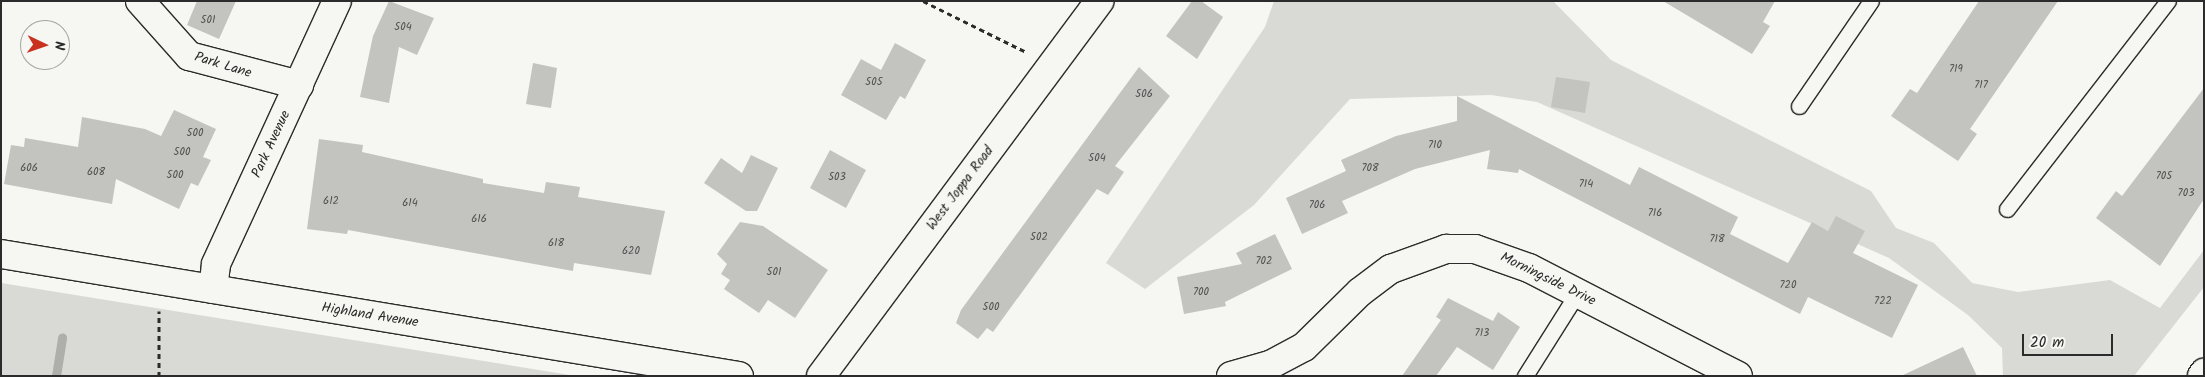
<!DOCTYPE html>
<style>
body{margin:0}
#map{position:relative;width:2205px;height:377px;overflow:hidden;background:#f6f6f2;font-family:Kalam,sans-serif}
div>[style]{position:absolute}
.green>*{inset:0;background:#d9d9d5}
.stream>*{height:9px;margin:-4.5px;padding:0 4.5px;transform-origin:4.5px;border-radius:4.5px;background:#aeaeab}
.building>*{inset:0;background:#c3c3c0}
.path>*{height:3px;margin-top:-1.5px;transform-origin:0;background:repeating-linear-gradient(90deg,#2b2b2b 0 5px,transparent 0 9px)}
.roads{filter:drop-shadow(1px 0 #2b2b2b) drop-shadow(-1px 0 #2b2b2b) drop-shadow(0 1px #2b2b2b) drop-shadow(0 -1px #2b2b2b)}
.service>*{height:15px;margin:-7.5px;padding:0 7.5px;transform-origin:7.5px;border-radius:7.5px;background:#f6f6f2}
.minor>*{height:28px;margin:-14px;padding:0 14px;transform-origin:14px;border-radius:14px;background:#f6f6f2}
.tertiary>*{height:28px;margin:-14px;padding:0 14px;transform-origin:14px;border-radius:14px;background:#f6f6f2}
span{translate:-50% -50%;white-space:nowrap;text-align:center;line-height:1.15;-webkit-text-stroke:4px #f6f6f2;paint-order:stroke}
.number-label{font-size:11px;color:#515150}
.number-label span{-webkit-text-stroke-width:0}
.street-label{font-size:14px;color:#2b2b2b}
.frame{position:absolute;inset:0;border:2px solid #2b2b2b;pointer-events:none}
.north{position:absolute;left:20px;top:20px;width:50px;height:50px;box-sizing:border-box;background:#f6f6f2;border:1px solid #a5a5a2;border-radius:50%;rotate:93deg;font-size:14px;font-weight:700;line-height:20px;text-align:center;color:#2b2b2b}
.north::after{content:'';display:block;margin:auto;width:18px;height:22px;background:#c8321e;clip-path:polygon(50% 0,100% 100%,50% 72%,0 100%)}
.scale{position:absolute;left:2022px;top:334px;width:91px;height:22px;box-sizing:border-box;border:2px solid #2b2b2b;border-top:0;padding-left:6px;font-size:15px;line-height:18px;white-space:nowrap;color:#2b2b2b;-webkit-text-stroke:4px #f6f6f2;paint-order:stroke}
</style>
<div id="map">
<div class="green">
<i style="clip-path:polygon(1274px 1px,1553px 1px,1611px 60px,1871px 191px,1896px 228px,1934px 243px,1972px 283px,2018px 292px,2110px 280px,2160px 308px,2204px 250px,2204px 287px,2134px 376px,2003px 376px,2002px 348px,1968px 315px,1889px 258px,1537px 102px,1491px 95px,1350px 99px,1254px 205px,1145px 289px,1106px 263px,1265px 27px)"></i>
<i style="clip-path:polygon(1px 283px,576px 376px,1px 376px)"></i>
</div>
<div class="stream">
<i style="left:56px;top:376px;width:39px;rotate:-81deg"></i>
</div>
<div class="building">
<i style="clip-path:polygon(197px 1px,236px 1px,219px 39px,187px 25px)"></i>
<i style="clip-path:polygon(389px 1px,434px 18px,417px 55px,399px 47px,389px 103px,360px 97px,373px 36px)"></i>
<i style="clip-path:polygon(1192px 1px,1201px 1px,1223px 17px,1197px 59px,1166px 36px)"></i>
<i style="clip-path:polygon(1663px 1px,1775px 1px,1763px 22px,1770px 26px,1752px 54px)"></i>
<i style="clip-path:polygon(1979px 1px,2058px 1px,1970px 129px,1977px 134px,1958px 161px,1891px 116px,1910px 89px,1917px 93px)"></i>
<i style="clip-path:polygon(895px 43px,926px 60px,905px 99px,900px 96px,886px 120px,841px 95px,861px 59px,881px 70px)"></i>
<i style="clip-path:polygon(533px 63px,557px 68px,551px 108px,526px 104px)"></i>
<i style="clip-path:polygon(1139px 67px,1170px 96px,1115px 166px,1124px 172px,1108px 195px,1097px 189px,993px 332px,987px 328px,978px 339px,956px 323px,961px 310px)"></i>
<i style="clip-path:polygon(1556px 77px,1590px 82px,1585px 113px,1551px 107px)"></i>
<i style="clip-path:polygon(2204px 88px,2204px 199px,2160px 266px,2096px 218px,2116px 191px,2122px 196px)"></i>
<i style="clip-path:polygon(1457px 96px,1630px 185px,1639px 167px,1738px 217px,1730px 234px,1788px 263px,1812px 222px,1828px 231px,1836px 216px,1865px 231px,1853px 253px,1918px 285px,1892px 338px,1808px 297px,1800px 314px,1519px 169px,1518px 173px,1487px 169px,1490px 150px,1415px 169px,1342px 201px,1348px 213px,1302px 234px,1286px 198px,1346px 171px,1341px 160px,1396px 136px,1457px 121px)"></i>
<i style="clip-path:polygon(174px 110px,216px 129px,203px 157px,211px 160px,198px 186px,191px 183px,179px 209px,116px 179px,112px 204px,4px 184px,11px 145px,24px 147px,25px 138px,78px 147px,82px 117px,145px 129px,161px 136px)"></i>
<i style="clip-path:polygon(319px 139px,363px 145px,362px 152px,483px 179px,483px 183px,544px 193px,546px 182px,580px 187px,578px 197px,665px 211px,651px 275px,574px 263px,573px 271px,348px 230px,347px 234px,307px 229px)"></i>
<i style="clip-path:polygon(830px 150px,866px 170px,846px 208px,810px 188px)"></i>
<i style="clip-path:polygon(751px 155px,778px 168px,757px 211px,746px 211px,704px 183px,721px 158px,742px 173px)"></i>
<i style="clip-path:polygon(740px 222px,763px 226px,828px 270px,795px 318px,768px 300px,759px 313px,724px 289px,730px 280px,721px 274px,727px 264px,717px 254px)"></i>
<i style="clip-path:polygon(1275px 234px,1292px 269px,1225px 302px,1226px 306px,1184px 314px,1177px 277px,1242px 264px,1236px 253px)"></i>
<i style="clip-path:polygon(1448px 298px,1493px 321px,1498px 312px,1520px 327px,1493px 370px,1457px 347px,1436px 376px,1402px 376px,1441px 320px,1436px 317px)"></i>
<i style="clip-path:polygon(1963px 347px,1977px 376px,1901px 376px)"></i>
</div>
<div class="path">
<i style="left:923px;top:1px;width:115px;rotate:26.3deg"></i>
<i style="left:159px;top:376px;width:65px;rotate:-90deg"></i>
</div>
<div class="roads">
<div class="service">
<i style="left:1799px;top:106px;width:127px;rotate:-55.6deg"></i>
<i style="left:2007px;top:209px;width:263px;rotate:-52.3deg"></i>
<i style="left:1525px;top:376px;width:99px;rotate:-57.8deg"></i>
</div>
<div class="minor">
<i style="left:140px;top:1px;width:74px;rotate:48.3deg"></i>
<i style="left:189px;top:56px;width:114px;rotate:14.8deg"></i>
<i style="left:1px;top:254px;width:748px;rotate:9.39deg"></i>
<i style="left:213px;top:289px;width:25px;rotate:-83deg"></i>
<i style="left:216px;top:264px;width:289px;rotate:-65.3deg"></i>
<i style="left:1231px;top:376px;width:41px;rotate:-15.8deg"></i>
<i style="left:1270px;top:365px;width:38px;rotate:-28deg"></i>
<i style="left:1304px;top:347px;width:78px;rotate:-44.5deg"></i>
<i style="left:1360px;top:292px;width:39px;rotate:-37deg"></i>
<i style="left:1391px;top:269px;width:59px;rotate:-20deg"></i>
<i style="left:1446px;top:249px;width:29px"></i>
<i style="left:1475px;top:249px;width:57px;rotate:19.4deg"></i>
<i style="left:1529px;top:268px;width:235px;rotate:27.3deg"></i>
</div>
<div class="tertiary">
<i style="left:821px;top:376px;width:467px;rotate:-53.4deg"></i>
<i style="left:2202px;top:376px;width:4px;rotate:-56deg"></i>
</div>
</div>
<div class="number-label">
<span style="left:208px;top:20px">501</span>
<span style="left:403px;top:27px">504</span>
<span style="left:1956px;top:69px">719</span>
<span style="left:874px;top:82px">505</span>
<span style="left:1981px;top:85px">717</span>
<span style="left:1144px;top:94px">506</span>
<span style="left:195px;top:133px">500</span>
<span style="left:1435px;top:145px">710</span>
<span style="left:182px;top:152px">500</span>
<span style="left:1097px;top:158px">504</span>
<span style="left:29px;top:168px">606</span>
<span style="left:1370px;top:168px">708</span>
<span style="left:96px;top:172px">608</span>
<span style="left:175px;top:175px">500</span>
<span style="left:2164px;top:176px">705</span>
<span style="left:837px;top:177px">503</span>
<span style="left:1586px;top:184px">714</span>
<span style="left:2186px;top:193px">703</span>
<span style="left:331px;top:201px">612</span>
<span style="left:410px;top:203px">614</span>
<span style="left:1317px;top:205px">706</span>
<span style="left:1655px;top:213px">716</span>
<span style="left:479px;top:219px">616</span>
<span style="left:1039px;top:237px">502</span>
<span style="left:1717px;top:239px">718</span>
<span style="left:556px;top:243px">618</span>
<span style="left:631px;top:251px">620</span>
<span style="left:1264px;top:261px">702</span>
<span style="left:774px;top:272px">501</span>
<span style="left:1788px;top:285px">720</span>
<span style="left:1201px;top:292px">700</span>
<span style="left:1883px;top:301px">722</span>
<span style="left:991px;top:307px">500</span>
<span style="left:1482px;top:333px">713</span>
</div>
<div class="street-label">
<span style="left:223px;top:65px;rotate:17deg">Park Lane</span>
<span style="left:271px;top:144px;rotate:-65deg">Park Avenue</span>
<span style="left:960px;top:188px;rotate:-53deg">West Joppa Road</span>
<span style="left:1548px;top:279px;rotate:26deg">Morningside Drive</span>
<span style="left:370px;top:315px;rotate:9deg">Highland Avenue</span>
</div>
<div class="frame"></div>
<div class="north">N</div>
<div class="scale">20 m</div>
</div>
